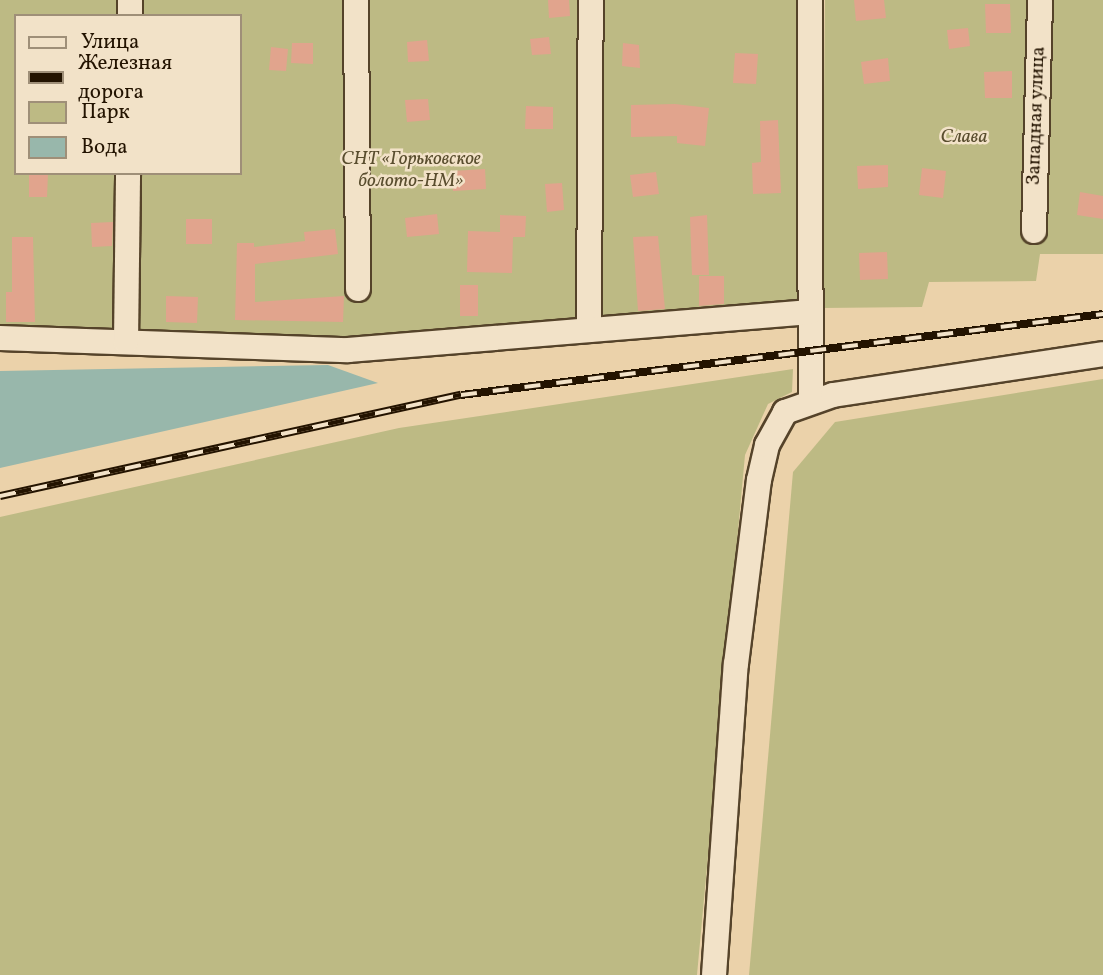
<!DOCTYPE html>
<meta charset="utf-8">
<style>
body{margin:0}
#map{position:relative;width:1103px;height:975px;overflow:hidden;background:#ebd2aa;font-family:Vollkorn,serif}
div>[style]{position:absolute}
.green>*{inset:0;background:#bdba84}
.water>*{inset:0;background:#98b7ab}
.building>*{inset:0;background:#e1a48d}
.roads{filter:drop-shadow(2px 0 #55432a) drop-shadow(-2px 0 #55432a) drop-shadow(0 2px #55432a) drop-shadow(0 -2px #55432a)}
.minor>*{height:24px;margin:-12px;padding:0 12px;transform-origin:12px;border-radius:12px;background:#f2e2c8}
.rail>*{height:8px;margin-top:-4px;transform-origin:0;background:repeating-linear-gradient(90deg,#f2e2c8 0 16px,#231300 0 32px);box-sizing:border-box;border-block:2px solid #231300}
span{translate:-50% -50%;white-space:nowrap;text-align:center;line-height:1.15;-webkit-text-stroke:5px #f2e2c8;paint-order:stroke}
.street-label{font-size:19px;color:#231300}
.park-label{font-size:19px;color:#594d2e;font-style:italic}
.legend{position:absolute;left:14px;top:14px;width:228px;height:161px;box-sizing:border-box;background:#f2e2c8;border:2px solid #9f8f78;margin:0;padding:9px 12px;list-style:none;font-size:21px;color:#231300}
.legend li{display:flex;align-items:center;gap:14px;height:35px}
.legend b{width:35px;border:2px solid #9f8f78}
</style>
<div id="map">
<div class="green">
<i style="clip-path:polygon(evenodd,0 0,806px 0,805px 301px,395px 344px,0 327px,0 0,16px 16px,240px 16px,240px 173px,16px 173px,16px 16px)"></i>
<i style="clip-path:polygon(825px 0,1103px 0,1103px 254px,1040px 254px,1036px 281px,929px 282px,922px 307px,822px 308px)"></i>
<i style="clip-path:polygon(793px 369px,792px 392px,768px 404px,745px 455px,697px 975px,0 975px,0 517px,399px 428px)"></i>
<i style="clip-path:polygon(1103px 379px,1103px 975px,749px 975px,793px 472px,835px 422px)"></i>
</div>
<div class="water">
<i style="clip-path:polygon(328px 365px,378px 383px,0 468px,0 371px)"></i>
</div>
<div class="building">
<i style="clip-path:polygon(548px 0,569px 0,570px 16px,549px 18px)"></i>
<i style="clip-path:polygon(854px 0,884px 0,886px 18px,856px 21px)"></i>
<i style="clip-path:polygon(985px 4px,1010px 4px,1011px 33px,986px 33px)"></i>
<i style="clip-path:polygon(968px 28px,970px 46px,949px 49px,947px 30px)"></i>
<i style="clip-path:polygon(549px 37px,551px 54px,532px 55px,530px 39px)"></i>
<i style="clip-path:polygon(427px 40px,429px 61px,408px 62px,407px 42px)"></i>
<i style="clip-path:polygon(292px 43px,313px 43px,313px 64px,291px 63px)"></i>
<i style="clip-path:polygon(623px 43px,639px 45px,640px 68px,622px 66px)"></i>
<i style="clip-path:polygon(271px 47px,288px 49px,286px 71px,269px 70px)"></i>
<i style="clip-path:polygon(735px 53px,758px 54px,756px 84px,733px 83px)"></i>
<i style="clip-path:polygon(888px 58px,890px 81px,864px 84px,861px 62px)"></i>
<i style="clip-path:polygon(1012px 71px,1012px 98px,985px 98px,984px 72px)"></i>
<i style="clip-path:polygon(428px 99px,430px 120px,407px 122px,405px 100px)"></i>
<i style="clip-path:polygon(675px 104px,709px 108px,705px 146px,677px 143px,677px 136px,631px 137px,631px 105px)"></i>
<i style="clip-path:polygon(526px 106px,553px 107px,553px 129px,525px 129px)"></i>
<i style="clip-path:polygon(778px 120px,781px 193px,753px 194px,752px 163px,761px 162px,760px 121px)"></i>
<i style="clip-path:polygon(888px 165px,888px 187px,858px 189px,857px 166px)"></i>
<i style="clip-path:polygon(922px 168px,946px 171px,943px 198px,919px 195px)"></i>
<i style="clip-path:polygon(485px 169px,486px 189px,453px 191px,452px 171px)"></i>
<i style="clip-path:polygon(656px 172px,659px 194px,633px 197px,630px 175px)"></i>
<i style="clip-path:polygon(29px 173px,48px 174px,47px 197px,29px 197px)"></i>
<i style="clip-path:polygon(562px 183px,564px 210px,547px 212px,545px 184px)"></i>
<i style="clip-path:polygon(1080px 192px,1103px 196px,1103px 219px,1077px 215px)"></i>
<i style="clip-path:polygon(437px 214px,439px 234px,407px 237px,405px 218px)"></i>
<i style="clip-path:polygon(500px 215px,526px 216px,525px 237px,513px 237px,512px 273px,467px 272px,468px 231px,500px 232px)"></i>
<i style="clip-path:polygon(707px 215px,709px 275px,692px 275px,690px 217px)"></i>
<i style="clip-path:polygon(186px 219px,212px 219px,212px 244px,186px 244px)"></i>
<i style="clip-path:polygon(113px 222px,112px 246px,92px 247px,91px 223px)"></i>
<i style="clip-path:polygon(335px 229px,338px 254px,255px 264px,255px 302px,344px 296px,343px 322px,235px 320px,237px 243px,254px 243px,254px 247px,305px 241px,304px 232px)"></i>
<i style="clip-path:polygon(658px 236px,665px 309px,638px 311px,633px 237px)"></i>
<i style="clip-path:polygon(12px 237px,33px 237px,35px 322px,6px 322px,6px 292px,12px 292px)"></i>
<i style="clip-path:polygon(887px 252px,888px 279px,860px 280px,859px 253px)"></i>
<i style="clip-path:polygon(699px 276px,724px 276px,724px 304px,699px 306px)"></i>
<i style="clip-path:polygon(460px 285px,478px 285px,478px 316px,460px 316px)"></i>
<i style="clip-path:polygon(166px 296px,198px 297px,197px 323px,166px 322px)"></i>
</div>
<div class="roads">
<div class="minor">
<i style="left:356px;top:0;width:289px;rotate:89.6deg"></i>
<i style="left:810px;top:0;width:400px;rotate:89.9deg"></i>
<i style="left:130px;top:16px;width:16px;rotate:-90deg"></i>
<i style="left:1034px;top:231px;width:231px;rotate:-88.5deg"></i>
<i style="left:589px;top:330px;width:330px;rotate:-89.7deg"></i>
<i style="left:0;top:338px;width:348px;rotate:2deg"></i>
<i style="left:348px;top:350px;width:464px;rotate:-4.7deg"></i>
<i style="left:126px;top:342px;width:169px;rotate:-89.3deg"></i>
<i style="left:714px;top:975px;width:312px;rotate:-86deg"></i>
<i style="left:736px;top:664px;width:185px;rotate:-82.9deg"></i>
<i style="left:759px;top:480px;width:36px;rotate:-77deg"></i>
<i style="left:767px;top:445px;width:38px;rotate:-61deg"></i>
<i style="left:785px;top:412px;width:51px;rotate:-19.5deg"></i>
<i style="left:833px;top:395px;width:273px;rotate:-8.6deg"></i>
</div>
</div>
<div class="rail">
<i style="left:0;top:496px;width:472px;rotate:-12.4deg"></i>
<i style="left:461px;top:395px;width:647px;rotate:-7.19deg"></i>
</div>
<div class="street-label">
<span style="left:1037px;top:116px;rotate:-88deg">Западная улица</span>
</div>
<div class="park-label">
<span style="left:964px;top:138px">Слава</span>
<span style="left:411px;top:171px">СНТ «Горьковское<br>болото-НМ»</span>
</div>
<ul class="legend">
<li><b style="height:9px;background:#f2e2c8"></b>Улица</li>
<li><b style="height:9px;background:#231300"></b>Железная дорога</li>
<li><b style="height:19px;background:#bdba84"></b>Парк</li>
<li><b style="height:19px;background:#98b7ab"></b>Вода</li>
</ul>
</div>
